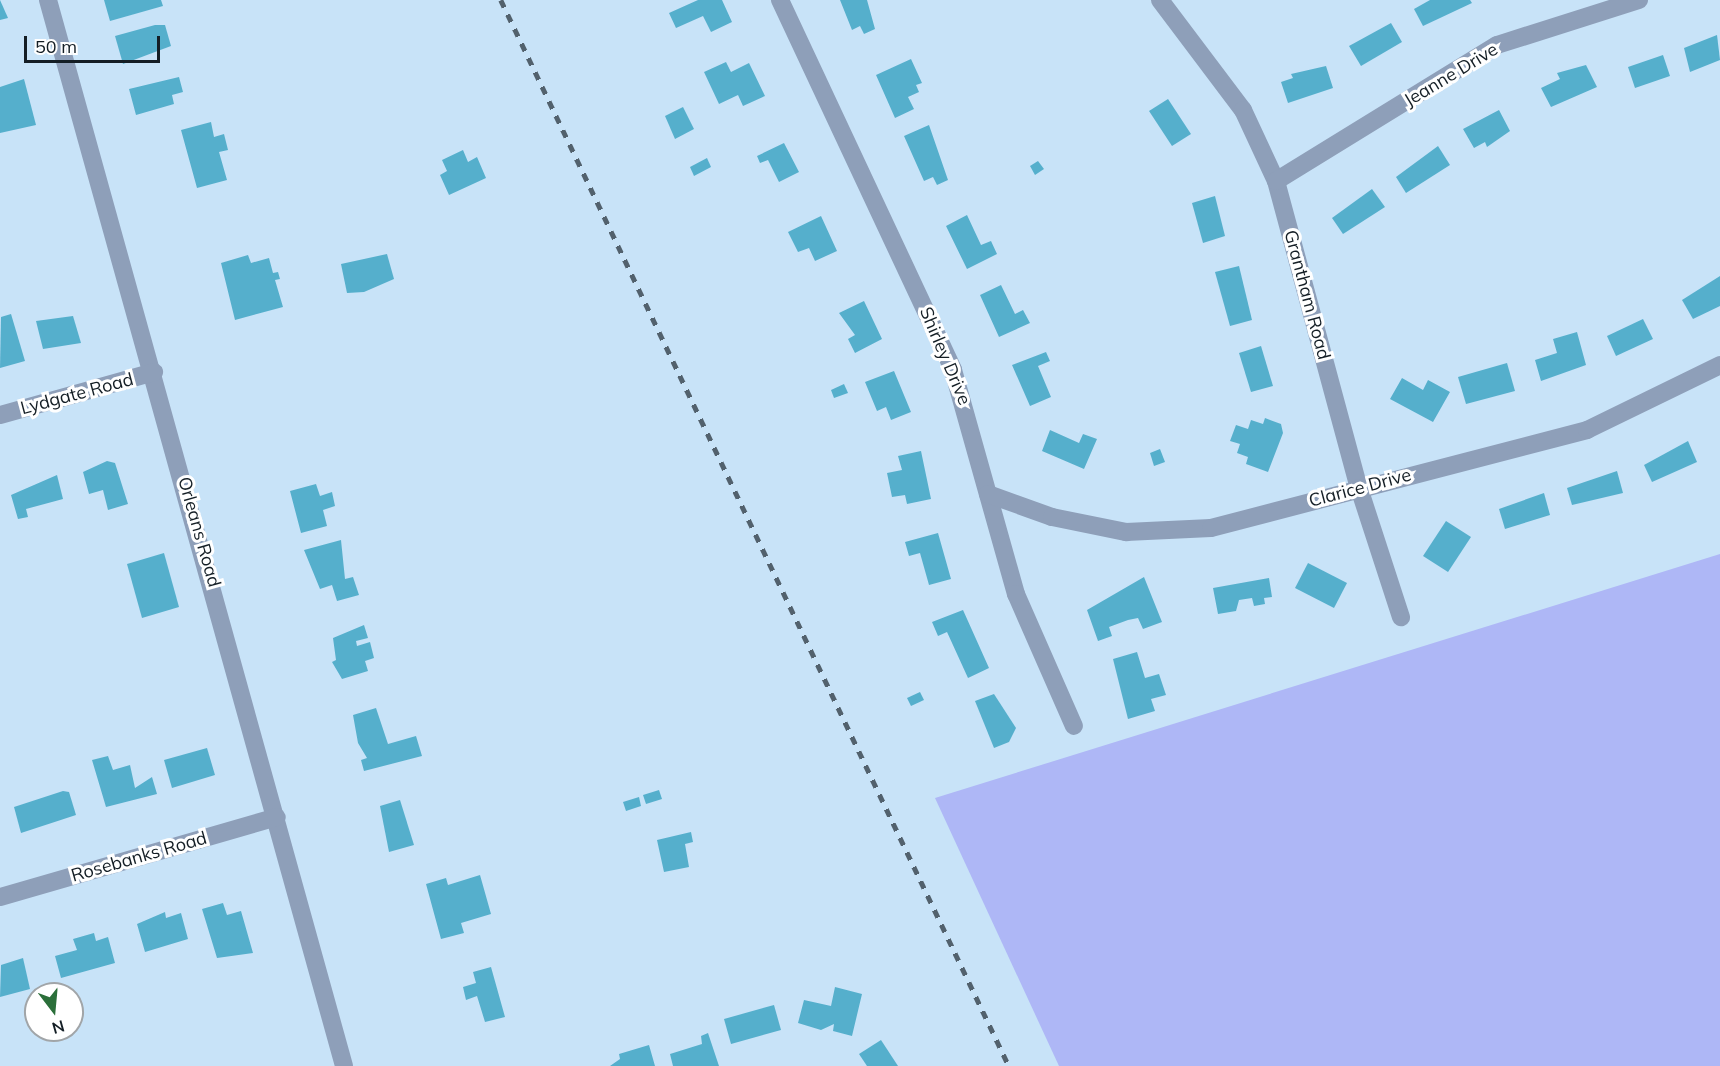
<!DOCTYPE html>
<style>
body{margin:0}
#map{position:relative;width:1720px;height:1066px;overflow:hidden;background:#c8e3f8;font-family:Mulish,sans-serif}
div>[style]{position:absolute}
.green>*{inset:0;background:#aeb7f6}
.building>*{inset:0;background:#55afcc}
.minor>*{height:18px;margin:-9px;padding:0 9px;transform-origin:9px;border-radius:9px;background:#8e9fb9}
.rail>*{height:4.5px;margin-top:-2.25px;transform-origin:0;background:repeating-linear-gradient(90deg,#52616d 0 8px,transparent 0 16px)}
span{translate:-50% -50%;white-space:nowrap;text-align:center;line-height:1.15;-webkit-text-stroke:6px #fff;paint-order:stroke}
.street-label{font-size:18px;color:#141e25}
.north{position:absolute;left:24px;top:982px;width:60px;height:60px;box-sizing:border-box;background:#fff;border:2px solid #a1a5a8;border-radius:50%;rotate:164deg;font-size:16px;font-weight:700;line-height:24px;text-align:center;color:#141e25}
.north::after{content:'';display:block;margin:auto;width:21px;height:27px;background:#2b6f3a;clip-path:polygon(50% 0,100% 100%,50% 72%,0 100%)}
.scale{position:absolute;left:24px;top:36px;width:136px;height:27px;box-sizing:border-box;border:3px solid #141e25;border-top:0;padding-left:8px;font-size:18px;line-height:21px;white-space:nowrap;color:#141e25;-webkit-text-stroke:4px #fff;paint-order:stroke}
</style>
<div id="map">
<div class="green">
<i style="clip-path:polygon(1720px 554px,1720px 1066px,1059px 1066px,935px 798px)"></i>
</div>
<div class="building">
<i style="clip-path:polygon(0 0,8px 18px,0 20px)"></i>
<i style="clip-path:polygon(104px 0,161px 0,163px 6px,110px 21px)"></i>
<i style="clip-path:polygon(698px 0,722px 0,732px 22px,711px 32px,703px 16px,676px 28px,669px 13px)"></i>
<i style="clip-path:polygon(840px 0,867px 0,875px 29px,864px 34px,860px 26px,852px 30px)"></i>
<i style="clip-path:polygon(1430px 0,1470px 0,1472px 3px,1423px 26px,1414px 9px)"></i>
<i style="clip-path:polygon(1391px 23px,1402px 42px,1361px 66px,1349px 46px)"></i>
<i style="clip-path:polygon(155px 25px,165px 25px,171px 46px,123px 64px,115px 36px)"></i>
<i style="clip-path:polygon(1717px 35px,1720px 60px,1690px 72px,1684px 48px)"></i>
<i style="clip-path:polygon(1663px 55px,1670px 76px,1635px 88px,1628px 67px)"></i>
<i style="clip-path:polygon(911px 59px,922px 83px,916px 85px,919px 92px,908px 97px,914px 109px,895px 118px,876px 75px)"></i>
<i style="clip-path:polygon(726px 62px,731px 72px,749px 63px,765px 96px,743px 106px,738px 95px,719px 104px,704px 72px)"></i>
<i style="clip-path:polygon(1586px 65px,1597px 87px,1551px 107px,1541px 88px,1560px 79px,1557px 73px)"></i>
<i style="clip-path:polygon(1326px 66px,1333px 88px,1288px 103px,1281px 82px,1293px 78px,1291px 74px)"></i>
<i style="clip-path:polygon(179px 77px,183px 92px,172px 95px,174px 104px,136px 115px,129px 89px)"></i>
<i style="clip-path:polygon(24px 79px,36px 125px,0 133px,0 87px)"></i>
<i style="clip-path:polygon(1168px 99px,1191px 134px,1172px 146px,1149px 111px)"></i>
<i style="clip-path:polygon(683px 107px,694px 129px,675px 139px,665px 116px)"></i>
<i style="clip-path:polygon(1499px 110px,1510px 131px,1487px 147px,1485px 142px,1474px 148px,1463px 129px)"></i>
<i style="clip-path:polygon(211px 122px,214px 137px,224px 134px,228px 150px,219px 152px,227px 180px,197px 188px,181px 130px)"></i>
<i style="clip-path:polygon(929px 125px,948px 180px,937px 185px,933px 177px,924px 181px,904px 136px)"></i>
<i style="clip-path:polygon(784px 143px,799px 172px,779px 182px,768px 160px,760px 163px,757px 156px)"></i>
<i style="clip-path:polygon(1438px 146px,1450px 165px,1406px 193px,1396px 177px)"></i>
<i style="clip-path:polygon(463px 150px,468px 162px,477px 157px,486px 178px,449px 195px,440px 175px,447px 171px,442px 160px)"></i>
<i style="clip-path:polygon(707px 158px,711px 167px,694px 176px,690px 167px)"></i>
<i style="clip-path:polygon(1038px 161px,1044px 169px,1035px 175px,1030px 166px)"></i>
<i style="clip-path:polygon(1372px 189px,1385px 207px,1343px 234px,1332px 218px)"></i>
<i style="clip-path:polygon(1215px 196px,1225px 236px,1203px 243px,1192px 203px)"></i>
<i style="clip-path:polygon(967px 215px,981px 245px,991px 241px,997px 254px,967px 269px,946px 226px)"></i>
<i style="clip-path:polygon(821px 216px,837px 251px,815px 261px,809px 248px,798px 252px,788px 232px)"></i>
<i style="clip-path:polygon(387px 254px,394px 279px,364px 292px,347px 293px,341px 264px)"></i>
<i style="clip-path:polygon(248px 255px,251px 263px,269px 258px,273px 273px,278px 272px,280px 279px,275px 280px,283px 307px,235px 320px,221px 263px)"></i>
<i style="clip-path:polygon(1239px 266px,1252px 320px,1230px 326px,1215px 272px)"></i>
<i style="clip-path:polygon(1720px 276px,1720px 306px,1693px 319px,1682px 300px)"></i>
<i style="clip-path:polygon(1001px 285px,1015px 314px,1023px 310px,1030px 323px,999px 337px,980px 295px)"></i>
<i style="clip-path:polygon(864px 301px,882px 339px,855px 353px,848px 339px,855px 335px,839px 313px)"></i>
<i style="clip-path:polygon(11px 314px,25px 361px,0 368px,1px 317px)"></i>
<i style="clip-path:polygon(73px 316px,81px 343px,43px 349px,36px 321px)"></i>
<i style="clip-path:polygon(1643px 319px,1653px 339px,1616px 356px,1607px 336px)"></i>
<i style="clip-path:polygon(1577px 332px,1586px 365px,1541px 381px,1535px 360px,1557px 353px,1553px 339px)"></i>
<i style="clip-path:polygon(1261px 346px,1273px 386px,1251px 392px,1239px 353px)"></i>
<i style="clip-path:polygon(1046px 352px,1050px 361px,1038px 366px,1051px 397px,1030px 406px,1012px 365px)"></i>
<i style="clip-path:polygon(1507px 363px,1515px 391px,1466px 404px,1458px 377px)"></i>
<i style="clip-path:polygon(894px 371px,911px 412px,891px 420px,886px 407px,877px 411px,865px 382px)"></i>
<i style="clip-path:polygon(1402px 378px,1423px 390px,1428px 380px,1450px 392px,1433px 422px,1390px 399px)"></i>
<i style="clip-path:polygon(844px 384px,848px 393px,834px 398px,831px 390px)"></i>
<i style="clip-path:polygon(1265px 418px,1281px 424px,1283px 433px,1268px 472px,1246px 464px,1248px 457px,1237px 453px,1240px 444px,1230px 441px,1236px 425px,1248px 429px,1251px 420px,1263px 424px)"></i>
<i style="clip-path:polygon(1050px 430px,1079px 443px,1083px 434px,1097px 439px,1084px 469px,1042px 451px)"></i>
<i style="clip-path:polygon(1688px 441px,1697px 462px,1652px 482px,1644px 465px)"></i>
<i style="clip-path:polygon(1160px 449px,1165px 462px,1154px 466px,1150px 453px)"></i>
<i style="clip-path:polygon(921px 451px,931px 499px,907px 504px,905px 495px,892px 497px,887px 473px,902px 470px,898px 456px)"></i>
<i style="clip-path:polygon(107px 461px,115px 463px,128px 504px,108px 510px,103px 490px,89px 494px,83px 472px)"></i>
<i style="clip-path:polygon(1617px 471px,1623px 493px,1572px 505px,1567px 488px)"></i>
<i style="clip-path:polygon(57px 475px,63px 499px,26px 509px,28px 517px,18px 519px,11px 495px)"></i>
<i style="clip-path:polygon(316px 484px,320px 496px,332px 492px,335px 506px,323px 510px,327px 526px,301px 533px,290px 491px)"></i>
<i style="clip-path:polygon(1544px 493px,1550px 515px,1505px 529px,1499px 509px)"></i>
<i style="clip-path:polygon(1446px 521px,1471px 537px,1448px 572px,1423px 556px)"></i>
<i style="clip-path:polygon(938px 533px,951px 579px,929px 585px,920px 553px,909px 556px,905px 542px)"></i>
<i style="clip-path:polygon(341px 540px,345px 579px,353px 577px,359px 595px,337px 601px,332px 585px,320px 589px,304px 550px)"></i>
<i style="clip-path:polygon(164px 553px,179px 607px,142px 618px,127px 564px)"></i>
<i style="clip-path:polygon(1308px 563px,1347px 583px,1334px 608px,1295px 588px)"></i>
<i style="clip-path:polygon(1144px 577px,1162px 622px,1143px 629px,1138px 618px,1128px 620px,1109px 627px,1112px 636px,1098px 641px,1087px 610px)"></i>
<i style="clip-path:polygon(1269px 578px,1272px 597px,1264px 598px,1265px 604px,1254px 606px,1252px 598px,1239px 600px,1236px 611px,1218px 614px,1213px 588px)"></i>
<i style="clip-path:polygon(963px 610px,989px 668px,968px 678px,947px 632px,938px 636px,932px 622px)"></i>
<i style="clip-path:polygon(364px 625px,368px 638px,356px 641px,357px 646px,370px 642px,374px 658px,365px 661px,368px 671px,342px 679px,332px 662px,336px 660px,333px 638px)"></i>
<i style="clip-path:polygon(1137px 652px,1145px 678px,1159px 674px,1166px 695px,1151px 699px,1155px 711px,1128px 719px,1113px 659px)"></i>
<i style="clip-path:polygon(920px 692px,924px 700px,911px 706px,907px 698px)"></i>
<i style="clip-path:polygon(994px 694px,1016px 728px,1009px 742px,994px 748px,975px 701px)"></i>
<i style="clip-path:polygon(376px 708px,388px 744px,416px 736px,422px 756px,364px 771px,361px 760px,367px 758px,358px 743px,353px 715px)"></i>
<i style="clip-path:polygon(207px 748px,215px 775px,172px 788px,164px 760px)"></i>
<i style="clip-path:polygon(108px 756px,113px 770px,130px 765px,135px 788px,152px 777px,157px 794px,106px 807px,92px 760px)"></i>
<i style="clip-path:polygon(659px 790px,662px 799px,646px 804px,643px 795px)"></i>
<i style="clip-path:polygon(63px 791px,69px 792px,76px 815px,21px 833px,14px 807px)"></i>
<i style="clip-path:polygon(639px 797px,641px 806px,626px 811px,623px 802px)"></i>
<i style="clip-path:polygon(400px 800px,414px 845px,389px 852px,380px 806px)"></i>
<i style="clip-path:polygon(691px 832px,693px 842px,685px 844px,689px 867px,664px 872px,657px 840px)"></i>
<i style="clip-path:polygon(480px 875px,491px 914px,461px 923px,464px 933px,441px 939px,426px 884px,446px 878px,448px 885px)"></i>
<i style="clip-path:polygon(223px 903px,227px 915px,241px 911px,253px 953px,217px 958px,202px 909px)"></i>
<i style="clip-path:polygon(165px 912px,166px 918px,181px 913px,188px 939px,145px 952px,137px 924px)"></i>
<i style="clip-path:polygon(94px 933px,96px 941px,108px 937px,115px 963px,61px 978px,55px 956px,77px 950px,73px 939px)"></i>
<i style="clip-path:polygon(23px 958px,30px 989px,0 997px,1px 965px)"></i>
<i style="clip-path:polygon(491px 967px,505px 1017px,485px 1022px,477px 996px,466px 1000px,463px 987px,476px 983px,473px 972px)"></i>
<i style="clip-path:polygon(835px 987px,862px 994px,852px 1036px,833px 1031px,834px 1024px,821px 1030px,798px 1023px,804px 1000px,831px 1006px)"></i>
<i style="clip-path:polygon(774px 1005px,781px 1030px,731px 1044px,724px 1019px)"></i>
<i style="clip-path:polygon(708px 1033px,719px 1066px,673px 1066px,670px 1054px,702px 1044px,701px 1036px)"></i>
<i style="clip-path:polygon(881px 1040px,898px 1066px,867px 1066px,859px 1054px)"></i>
<i style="clip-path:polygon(649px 1045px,655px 1066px,610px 1066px,620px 1059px,619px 1054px)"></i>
</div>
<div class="minor">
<i style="left:48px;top:0;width:1106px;rotate:74.48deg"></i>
<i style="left:780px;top:0;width:408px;rotate:64.9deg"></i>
<i style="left:953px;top:370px;width:233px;rotate:74.3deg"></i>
<i style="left:1016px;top:594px;width:144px;rotate:66.3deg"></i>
<i style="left:1160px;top:0;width:138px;rotate:53deg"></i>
<i style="left:1243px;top:110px;width:78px;rotate:65.1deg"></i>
<i style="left:1276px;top:181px;width:318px;rotate:74.9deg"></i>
<i style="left:1359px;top:488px;width:136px;rotate:72deg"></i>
<i style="left:1276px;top:181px;width:259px;rotate:-31.6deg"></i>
<i style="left:1497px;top:45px;width:149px;rotate:-17.6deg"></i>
<i style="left:0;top:415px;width:160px;rotate:-15.6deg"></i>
<i style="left:988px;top:494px;width:68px;rotate:19.8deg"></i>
<i style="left:1052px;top:517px;width:76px;rotate:11.5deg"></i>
<i style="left:1126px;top:532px;width:85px;rotate:-2.7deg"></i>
<i style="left:1211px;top:528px;width:389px;rotate:-14.6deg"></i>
<i style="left:1587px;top:430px;width:148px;rotate:-26deg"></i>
<i style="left:0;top:897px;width:288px;rotate:-16.1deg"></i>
</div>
<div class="rail">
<i style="left:501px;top:0;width:1181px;rotate:64.52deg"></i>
</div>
<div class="street-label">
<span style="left:1451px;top:75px;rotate:-31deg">Jeanne Drive</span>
<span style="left:1307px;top:295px;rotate:75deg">Grantham Road</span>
<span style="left:945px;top:356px;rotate:67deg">Shirley Drive</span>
<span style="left:77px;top:394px;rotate:-15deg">Lydgate Road</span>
<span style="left:1360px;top:488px;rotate:-15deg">Clarice Drive</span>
<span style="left:199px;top:532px;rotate:74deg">Orleans Road</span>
<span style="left:139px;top:857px;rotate:-16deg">Rosebanks Road</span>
</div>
<div class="north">N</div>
<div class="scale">50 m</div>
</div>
